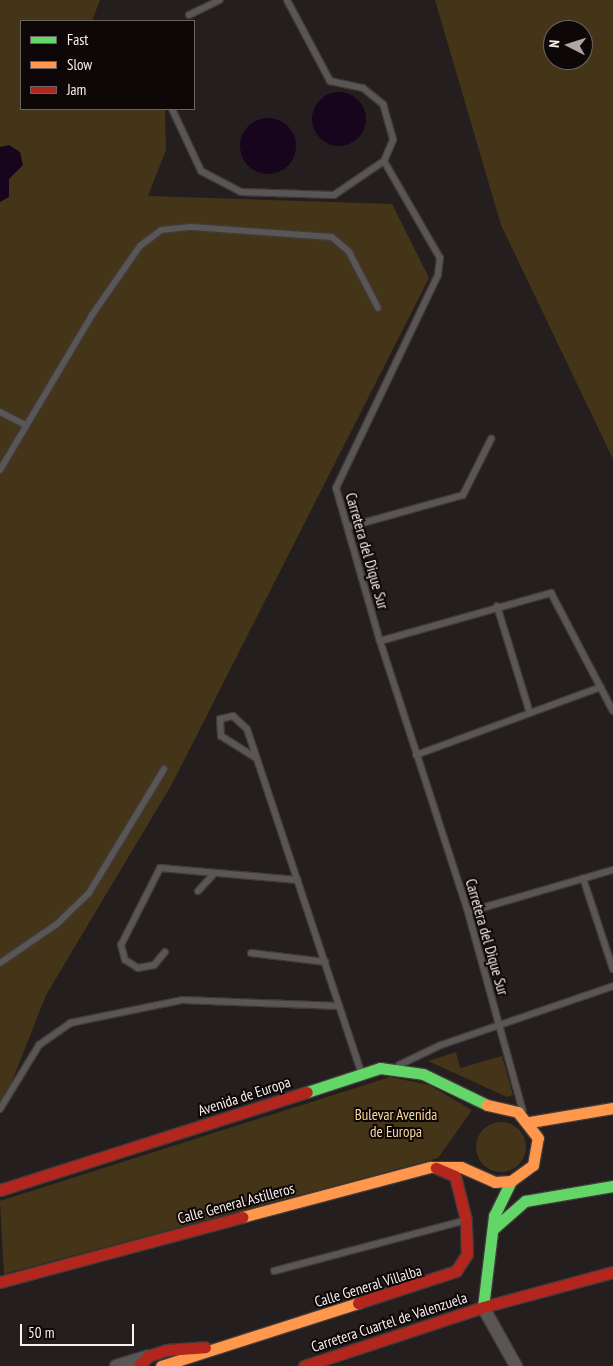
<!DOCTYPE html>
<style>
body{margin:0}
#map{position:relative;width:613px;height:1366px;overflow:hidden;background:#241e1e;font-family:"PT Sans Narrow",sans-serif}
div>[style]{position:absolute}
.green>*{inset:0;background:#453518}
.round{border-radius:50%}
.water>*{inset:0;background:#16051c}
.roads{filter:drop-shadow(1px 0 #403a3a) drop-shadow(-1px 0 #403a3a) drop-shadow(0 1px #403a3a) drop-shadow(0 -1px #403a3a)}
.lane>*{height:6px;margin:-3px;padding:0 3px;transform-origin:3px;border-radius:3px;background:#5a5656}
.street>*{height:12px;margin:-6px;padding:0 6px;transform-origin:6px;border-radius:6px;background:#5a5656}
.fast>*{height:11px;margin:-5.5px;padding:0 5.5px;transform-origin:5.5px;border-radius:5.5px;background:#63d668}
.slow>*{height:11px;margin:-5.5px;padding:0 5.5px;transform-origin:5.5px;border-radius:5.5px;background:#ff974d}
.jam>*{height:11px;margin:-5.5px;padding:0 5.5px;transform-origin:5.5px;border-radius:5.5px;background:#b3261e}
span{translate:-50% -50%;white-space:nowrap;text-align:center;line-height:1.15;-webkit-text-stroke:4px #0d0707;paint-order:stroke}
.street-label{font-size:15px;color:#f8efef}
.park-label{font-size:15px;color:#fcd99b}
.legend{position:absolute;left:20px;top:20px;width:175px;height:90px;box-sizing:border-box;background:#0d0707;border:1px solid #6b6464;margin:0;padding:6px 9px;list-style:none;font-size:15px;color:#f8efef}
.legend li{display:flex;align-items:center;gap:10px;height:25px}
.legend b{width:25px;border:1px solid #6b6464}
.north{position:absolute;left:543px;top:20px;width:50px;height:50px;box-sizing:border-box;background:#0d0707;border:1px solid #6b6464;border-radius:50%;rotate:275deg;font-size:14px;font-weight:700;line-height:20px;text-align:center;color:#f8efef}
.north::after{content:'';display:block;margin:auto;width:18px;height:22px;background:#aea6a6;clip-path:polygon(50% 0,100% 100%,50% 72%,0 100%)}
.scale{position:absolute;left:20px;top:1324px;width:114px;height:22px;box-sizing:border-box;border:2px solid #f8efef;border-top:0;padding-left:6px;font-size:15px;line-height:18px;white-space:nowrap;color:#f8efef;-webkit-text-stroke:4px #0d0707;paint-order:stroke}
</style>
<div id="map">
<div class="green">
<i style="clip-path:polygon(0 0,100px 0,92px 21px,21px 21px,21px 109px,165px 109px,166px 150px,148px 196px,392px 204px,429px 278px,172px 784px,46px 995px,0 1112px)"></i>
<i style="clip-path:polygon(evenodd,435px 0,613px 0,613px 459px,501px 225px,435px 0,553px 30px,583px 30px,583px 60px,553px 60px,553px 30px)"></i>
<i style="clip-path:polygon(456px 1052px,460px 1068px,502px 1056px,513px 1095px,507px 1097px,428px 1061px)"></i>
<i style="clip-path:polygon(390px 1077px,429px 1085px,472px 1110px,438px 1158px,4px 1274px,0 1201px)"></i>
<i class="round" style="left:476px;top:1122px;width:50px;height:50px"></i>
</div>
<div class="water">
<i class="round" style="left:312px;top:92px;width:54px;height:54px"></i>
<i class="round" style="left:240px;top:118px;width:56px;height:56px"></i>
<i style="clip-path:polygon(9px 145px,20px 152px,23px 165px,9px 179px,9px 197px,0 202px,0 147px)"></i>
</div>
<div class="roads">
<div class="lane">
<i style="left:287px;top:0;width:92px;rotate:62deg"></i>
<i style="left:330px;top:81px;width:34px;rotate:12deg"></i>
<i style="left:363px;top:88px;width:26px;rotate:39deg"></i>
<i style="left:383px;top:104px;width:37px;rotate:74deg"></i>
<i style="left:393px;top:140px;width:23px;rotate:113deg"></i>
<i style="left:384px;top:161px;width:112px;rotate:60deg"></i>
<i style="left:440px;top:258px;width:17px;rotate:97deg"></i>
<i style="left:438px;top:275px;width:236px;rotate:115.6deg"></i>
<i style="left:336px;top:488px;width:159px;rotate:74deg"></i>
<i style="left:380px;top:641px;width:285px;rotate:72deg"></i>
<i style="left:468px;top:912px;width:206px;rotate:74.6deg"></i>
<i style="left:189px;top:15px;width:34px;rotate:-26deg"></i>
<i style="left:172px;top:109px;width:68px;rotate:64.9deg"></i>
<i style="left:201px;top:171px;width:45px;rotate:27.7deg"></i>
<i style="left:241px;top:192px;width:93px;rotate:1.8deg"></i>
<i style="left:334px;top:195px;width:60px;rotate:-34.2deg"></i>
<i style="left:0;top:412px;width:29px;rotate:27deg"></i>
<i style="left:0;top:470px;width:180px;rotate:-59.3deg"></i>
<i style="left:92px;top:315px;width:84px;rotate:-55.2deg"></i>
<i style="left:140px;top:246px;width:26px;rotate:-37deg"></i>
<i style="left:161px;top:230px;width:30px;rotate:-6deg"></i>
<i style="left:191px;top:227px;width:141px;rotate:4.1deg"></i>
<i style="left:332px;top:237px;width:23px;rotate:41deg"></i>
<i style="left:349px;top:252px;width:63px;rotate:62.6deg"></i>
<i style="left:348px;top:527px;width:119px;rotate:-15.5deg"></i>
<i style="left:463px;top:495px;width:63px;rotate:-63.4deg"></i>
<i style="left:497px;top:606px;width:112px;rotate:72.9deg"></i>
<i style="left:380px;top:641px;width:178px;rotate:-15.7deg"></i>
<i style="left:551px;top:593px;width:133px;rotate:62.3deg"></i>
<i style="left:416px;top:755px;width:197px;rotate:-20.2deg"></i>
<i style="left:256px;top:758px;width:41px;rotate:-147.8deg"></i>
<i style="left:221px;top:736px;width:17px;rotate:-93deg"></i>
<i style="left:220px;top:719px;width:13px;rotate:-13deg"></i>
<i style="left:233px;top:716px;width:19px;rotate:43deg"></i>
<i style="left:247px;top:729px;width:361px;rotate:71.6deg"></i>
<i style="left:583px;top:878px;width:96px;rotate:71.8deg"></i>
<i style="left:198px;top:891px;width:21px;rotate:-47deg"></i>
<i style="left:468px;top:912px;width:151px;rotate:-16.2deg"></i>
<i style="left:165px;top:952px;width:17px;rotate:130deg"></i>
<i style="left:154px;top:965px;width:16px;rotate:169deg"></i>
<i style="left:138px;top:968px;width:15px;rotate:-148deg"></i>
<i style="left:125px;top:960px;width:16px;rotate:-105deg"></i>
<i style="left:121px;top:945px;width:86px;rotate:-63.1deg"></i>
<i style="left:160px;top:868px;width:138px;rotate:5deg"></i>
<i style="left:251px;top:953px;width:75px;rotate:6.9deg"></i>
<i style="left:0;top:963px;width:69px;rotate:-34.4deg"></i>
<i style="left:57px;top:924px;width:45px;rotate:-44.1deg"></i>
<i style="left:89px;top:893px;width:145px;rotate:-58.8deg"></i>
<i style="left:399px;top:1065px;width:47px;rotate:-25.5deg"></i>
<i style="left:441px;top:1045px;width:182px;rotate:-18.9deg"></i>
<i style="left:0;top:1109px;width:75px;rotate:-58.6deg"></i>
<i style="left:39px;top:1045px;width:38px;rotate:-35deg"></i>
<i style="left:70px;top:1023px;width:114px;rotate:-11.6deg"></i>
<i style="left:182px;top:1000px;width:157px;rotate:2.2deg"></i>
<i style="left:274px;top:1271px;width:196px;rotate:-14.8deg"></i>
</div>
<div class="street">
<i style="left:483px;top:1307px;width:68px;rotate:60.8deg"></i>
<i style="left:116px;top:1366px;width:34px;rotate:-17deg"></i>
</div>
<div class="fast">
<i style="left:307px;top:1092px;width:77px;rotate:-18.2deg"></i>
<i style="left:380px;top:1068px;width:43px;rotate:7.9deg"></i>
<i style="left:423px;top:1074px;width:71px;rotate:25.8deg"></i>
<i style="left:493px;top:1229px;width:43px;rotate:-41.2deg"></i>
<i style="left:525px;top:1201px;width:89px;rotate:-9.7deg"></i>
<i style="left:483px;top:1307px;width:92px;rotate:-83.1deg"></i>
<i style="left:494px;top:1216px;width:39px;rotate:-64deg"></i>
</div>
<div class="slow">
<i style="left:530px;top:1122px;width:84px;rotate:-9.6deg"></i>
<i style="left:242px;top:1217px;width:195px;rotate:-14.9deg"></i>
<i style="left:430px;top:1167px;width:31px"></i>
<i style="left:461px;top:1167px;width:37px;rotate:24deg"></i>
<i style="left:495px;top:1182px;width:16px;rotate:-4deg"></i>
<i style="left:511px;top:1181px;width:27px;rotate:-36deg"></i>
<i style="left:533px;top:1165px;width:27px;rotate:-80deg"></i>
<i style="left:538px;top:1138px;width:33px;rotate:-128deg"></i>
<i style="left:518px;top:1112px;width:32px;rotate:-167deg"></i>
<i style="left:161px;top:1366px;width:207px;rotate:-17.7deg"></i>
</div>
<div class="jam">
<i style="left:0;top:1190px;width:322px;rotate:-17.7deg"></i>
<i style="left:0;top:1282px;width:251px;rotate:-15deg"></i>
<i style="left:358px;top:1303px;width:103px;rotate:-18.1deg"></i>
<i style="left:456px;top:1271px;width:20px;rotate:-57deg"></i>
<i style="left:467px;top:1254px;width:34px;rotate:-92deg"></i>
<i style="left:466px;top:1220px;width:45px;rotate:-104deg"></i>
<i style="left:455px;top:1176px;width:21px;rotate:-157deg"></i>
<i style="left:483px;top:1307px;width:135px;rotate:-15.1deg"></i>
<i style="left:139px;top:1366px;width:13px;rotate:-48deg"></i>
<i style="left:148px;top:1356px;width:19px;rotate:-18deg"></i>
<i style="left:166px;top:1350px;width:39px;rotate:-4deg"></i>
<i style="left:304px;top:1366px;width:188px;rotate:-18.2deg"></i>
</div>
</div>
<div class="street-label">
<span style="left:367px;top:551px;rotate:74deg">Carretera del Dique Sur</span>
<span style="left:487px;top:937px;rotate:74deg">Carretera del Dique Sur</span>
<span style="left:244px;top:1096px;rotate:-18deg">Avenida de Europa</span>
<span style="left:236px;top:1203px;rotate:-15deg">Calle General Astilleros</span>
<span style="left:368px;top:1286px;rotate:-17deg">Calle General Villalba</span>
<span style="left:389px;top:1322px;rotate:-18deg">Carretera Cuartel de Valenzuela</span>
</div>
<div class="park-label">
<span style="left:396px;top:1123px">Bulevar Avenida<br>de Europa</span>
</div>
<ul class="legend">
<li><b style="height:6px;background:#63d668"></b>Fast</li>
<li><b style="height:6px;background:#ff974d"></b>Slow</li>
<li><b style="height:6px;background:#b3261e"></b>Jam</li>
</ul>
<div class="north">N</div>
<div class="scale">50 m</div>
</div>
